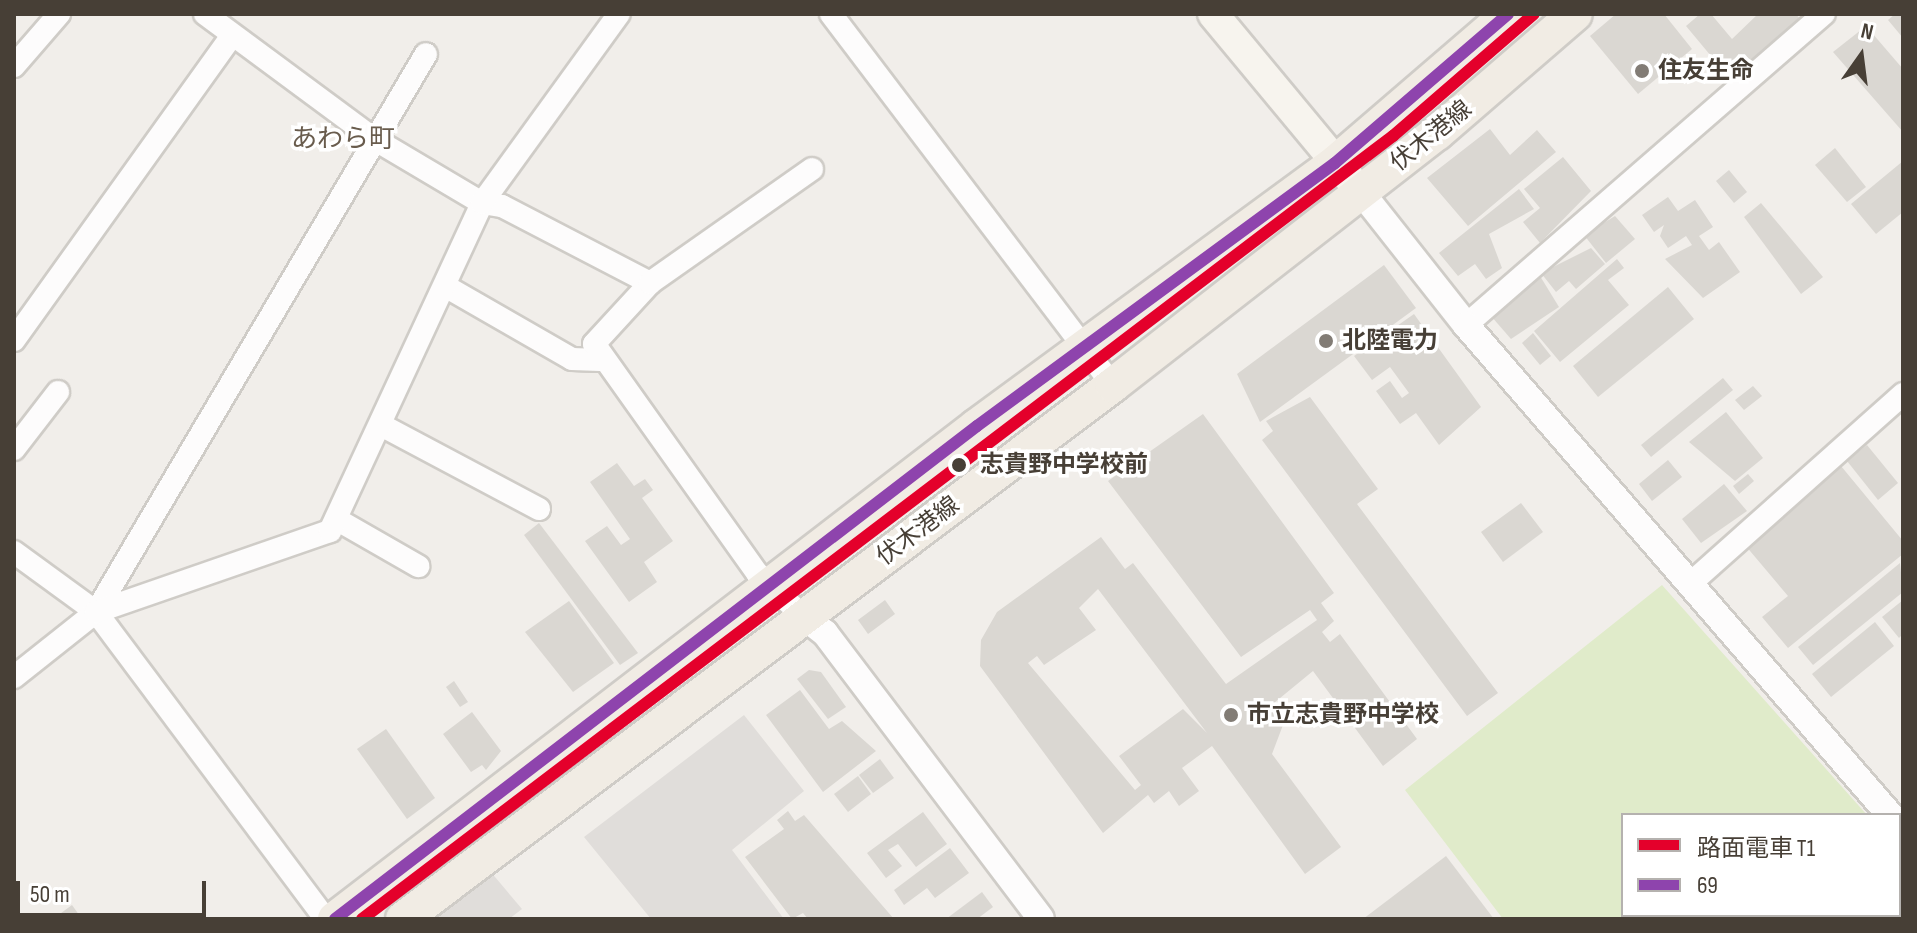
<!DOCTYPE html>
<meta charset="utf-8">
<style>
body{margin:0}
#map{position:relative;width:1917px;height:933px;overflow:hidden;background:#f1eeea;font-family:"Sofia Sans Condensed","Noto Sans JP",sans-serif}
div>[style]{position:absolute}
.green>*{inset:0;background:#e0ebca}
.parking>*{inset:0;background:#e0ddda}
.building>*{inset:0;background:#dad7d2}
.roads{filter:drop-shadow(2px 0 #cfccc7) drop-shadow(-2px 0 #cfccc7) drop-shadow(0 2px #cfccc7) drop-shadow(0 -2px #cfccc7)}
.minor>*{height:22px;margin:-11px;padding:0 11px;transform-origin:11px;border-radius:11px;background:#fdfcfc}
.tertiary>*{height:26px;margin:-13px;padding:0 13px;transform-origin:13px;border-radius:13px;background:#fdfcfc}
.secondary>*{height:30px;margin:-15px;padding:0 15px;transform-origin:15px;border-radius:15px;background:#f7f4ee}
.primary>*{height:34px;margin:-17px;padding:0 17px;transform-origin:17px;border-radius:17px;background:#f1ece4}
.tram>*{height:2px;margin:-1px;padding:0 1px;transform-origin:1px;border-radius:1px;background:#d9d9d8}
.bus-1>*{height:12px;margin:-6px;padding:0 6px;transform-origin:6px;border-radius:6px;background:#8e44ad}
.tram-1>*{height:12px;margin:-6px;padding:0 6px;transform-origin:6px;border-radius:6px;background:#e4002b}
.dots>*{width:22px;height:22px;translate:-50% -50%;box-sizing:border-box;border:4px solid #fff;border-radius:50%}
span{translate:-50% -50%;white-space:nowrap;text-align:center;line-height:1.15;-webkit-text-stroke:7px #fff;paint-order:stroke}
.poi-label{font-size:24px;color:#473f36;font-weight:700}
.left{translate:0 -50%;text-align:left}
.street-label{font-size:24px;color:#473f36}
.stop-label{font-size:24px;color:#473f36;font-weight:700}
.neighbourhood-label{font-size:26px;color:#695c4d}
.frame{position:absolute;inset:0;border:16px solid #473f36;pointer-events:none}
.legend{position:absolute;left:1621px;top:813px;width:280px;height:104px;box-sizing:border-box;background:#fff;border:2px solid #b5b2af;margin:0;padding:10px 14px;list-style:none;font-size:24px;color:#473f36}
.legend li{display:flex;align-items:center;gap:16px;height:40px}
.legend b{width:40px;border:2px solid #b5b2af}
.north{position:absolute;left:1821px;top:16px;width:80px;height:80px;-webkit-text-stroke:6px #fff;paint-order:stroke;rotate:14deg;font-size:22px;font-weight:700;line-height:32px;text-align:center;color:#473f36}
.north::after{content:'';display:block;margin:auto;width:28px;height:36px;background:#473f36;clip-path:polygon(50% 0,100% 100%,50% 72%,0 100%)}
.scale{position:absolute;left:16px;top:881px;width:190px;height:36px;box-sizing:border-box;border:4px solid #473f36;border-top:0;padding-left:10px;font-size:24px;line-height:28px;white-space:nowrap;color:#473f36;-webkit-text-stroke:6px #fff;paint-order:stroke}
</style>
<div id="map">
<div class="green">
<i style="clip-path:polygon(1662px 585px,1867px 815px,1623px 815px,1623px 915px,1899px 915px,1899px 851px,1903px 919px,1503px 919px,1405px 790px)"></i>
</div>
<div class="parking">
<i style="clip-path:polygon(744px 715px,804px 791px,732px 850px,784px 919px,651px 919px,584px 837px)"></i>
<i style="clip-path:polygon(490px 871px,522px 909px,509px 919px,428px 919px)"></i>
</div>
<div class="building">
<i style="clip-path:polygon(1616px 14px,1664px 14px,1692px 49px,1638px 94px,1590px 36px)"></i>
<i style="clip-path:polygon(1700px 14px,1711px 14px,1732px 39px,1758px 14px,1796px 14px,1802px 22px,1731px 80px,1686px 26px)"></i>
<i style="clip-path:polygon(1895px 14px,1903px 14px,1903px 38px,1888px 20px)"></i>
<i style="clip-path:polygon(1866px 26px,1903px 69px,1903px 132px,1833px 52px)"></i>
<i style="clip-path:polygon(1490px 129px,1510px 155px,1537px 130px,1556px 152px,1468px 226px,1427px 178px)"></i>
<i style="clip-path:polygon(1835px 148px,1866px 187px,1847px 202px,1815px 165px)"></i>
<i style="clip-path:polygon(1563px 157px,1591px 191px,1540px 243px,1523px 222px,1540px 208px,1524px 189px)"></i>
<i style="clip-path:polygon(1903px 161px,1903px 212px,1876px 234px,1851px 204px)"></i>
<i style="clip-path:polygon(1729px 170px,1747px 192px,1734px 203px,1716px 181px)"></i>
<i style="clip-path:polygon(1519px 189px,1534px 209px,1489px 234px,1502px 268px,1486px 279px,1475px 264px,1458px 276px,1439px 253px)"></i>
<i style="clip-path:polygon(1668px 197px,1678px 211px,1695px 200px,1713px 227px,1699px 236px,1709px 250px,1719px 242px,1740px 272px,1703px 298px,1665px 259px,1692px 245px,1686px 236px,1668px 248px,1660px 236px,1664px 225px,1654px 232px,1642px 215px)"></i>
<i style="clip-path:polygon(1761px 203px,1823px 277px,1801px 294px,1744px 217px)"></i>
<i style="clip-path:polygon(1615px 216px,1635px 239px,1606px 263px,1584px 235px)"></i>
<i style="clip-path:polygon(1591px 248px,1605px 264px,1576px 289px,1569px 281px,1556px 292px,1541px 273px)"></i>
<i style="clip-path:polygon(1617px 259px,1624px 268px,1608px 280px,1629px 305px,1560px 362px,1534px 331px)"></i>
<i style="clip-path:polygon(1384px 265px,1416px 308px,1260px 422px,1237px 374px)"></i>
<i style="clip-path:polygon(1540px 276px,1559px 307px,1511px 339px,1491px 316px)"></i>
<i style="clip-path:polygon(1668px 287px,1694px 319px,1598px 397px,1573px 366px)"></i>
<i style="clip-path:polygon(1414px 314px,1481px 407px,1439px 445px,1416px 413px,1400px 424px,1376px 391px,1390px 381px,1402px 398px,1409px 393px,1390px 367px,1372px 380px,1354px 356px)"></i>
<i style="clip-path:polygon(1533px 333px,1551px 356px,1540px 365px,1522px 343px)"></i>
<i style="clip-path:polygon(1723px 378px,1733px 390px,1651px 457px,1641px 445px)"></i>
<i style="clip-path:polygon(1753px 386px,1762px 396px,1744px 410px,1735px 400px)"></i>
<i style="clip-path:polygon(1310px 397px,1378px 489px,1357px 504px,1498px 693px,1467px 716px,1262px 440px,1273px 431px,1266px 421px)"></i>
<i style="clip-path:polygon(1726px 412px,1763px 458px,1735px 481px,1689px 442px)"></i>
<i style="clip-path:polygon(evenodd,1203px 414px,1334px 593px,1321px 603px,1334px 621px,1322px 632px,1330px 642px,1340px 634px,1417px 739px,1383px 766px,1313px 671px,1269px 707px,1283px 725px,1272px 754px,1341px 847px,1305px 874px,1212px 746px,1182px 768px,1199px 791px,1179px 806px,1169px 791px,1154px 803px,1148px 795px,1103px 833px,980px 666px,981px 640px,997px 612px,1101px 537px,1125px 569px,1133px 563px,1226px 684px,1317px 620px,1310px 610px,1241px 657px,1108px 481px,1203px 414px,1098px 589px,1207px 733px,1183px 709px,1119px 756px,1141px 785px,1135px 790px,1028px 663px,1037px 656px,1044px 665px,1096px 630px,1079px 608px,1098px 589px)"></i>
<i style="clip-path:polygon(1867px 445px,1898px 483px,1878px 500px,1847px 461px)"></i>
<i style="clip-path:polygon(1668px 460px,1682px 477px,1652px 501px,1639px 484px)"></i>
<i style="clip-path:polygon(617px 463px,634px 486px,645px 479px,653px 490px,642px 498px,673px 541px,644px 562px,657px 582px,629px 602px,585px 541px,607px 526px,621px 545px,630px 539px,590px 482px)"></i>
<i style="clip-path:polygon(1841px 466px,1903px 541px,1903px 554px,1788px 648px,1762px 617px,1788px 596px,1745px 545px)"></i>
<i style="clip-path:polygon(1748px 474px,1754px 481px,1739px 494px,1733px 486px)"></i>
<i style="clip-path:polygon(1724px 484px,1747px 511px,1701px 543px,1682px 519px)"></i>
<i style="clip-path:polygon(1521px 503px,1543px 532px,1503px 562px,1481px 532px)"></i>
<i style="clip-path:polygon(539px 523px,638px 653px,620px 665px,524px 535px)"></i>
<i style="clip-path:polygon(1900px 563px,1903px 592px,1813px 665px,1798px 647px)"></i>
<i style="clip-path:polygon(885px 600px,895px 614px,868px 634px,858px 620px)"></i>
<i style="clip-path:polygon(1903px 600px,1903px 634px,1899px 638px,1882px 617px)"></i>
<i style="clip-path:polygon(569px 601px,614px 663px,573px 692px,525px 632px)"></i>
<i style="clip-path:polygon(1875px 622px,1894px 646px,1831px 697px,1812px 674px)"></i>
<i style="clip-path:polygon(809px 670px,821px 672px,846px 707px,828px 719px,797px 679px)"></i>
<i style="clip-path:polygon(454px 681px,468px 702px,460px 707px,446px 687px)"></i>
<i style="clip-path:polygon(800px 690px,829px 729px,842px 721px,876px 751px,823px 792px,766px 715px)"></i>
<i style="clip-path:polygon(472px 712px,501px 751px,486px 770px,482px 765px,471px 772px,443px 734px)"></i>
<i style="clip-path:polygon(386px 729px,435px 798px,407px 819px,357px 749px)"></i>
<i style="clip-path:polygon(880px 759px,894px 778px,873px 793px,859px 775px)"></i>
<i style="clip-path:polygon(858px 776px,871px 794px,848px 812px,834px 794px)"></i>
<i style="clip-path:polygon(788px 811px,795px 821px,804px 815px,894px 919px,808px 919px,803px 913px,792px 919px,745px 857px,784px 829px,777px 820px)"></i>
<i style="clip-path:polygon(923px 812px,947px 844px,916px 867px,898px 844px,888px 850px,902px 866px,886px 878px,867px 853px)"></i>
<i style="clip-path:polygon(950px 848px,969px 873px,935px 898px,927px 888px,904px 905px,894px 890px)"></i>
<i style="clip-path:polygon(1446px 856px,1494px 919px,1363px 919px)"></i>
<i style="clip-path:polygon(982px 892px,993px 907px,977px 919px,946px 919px)"></i>
<i style="clip-path:polygon(72px 905px,82px 919px,53px 919px)"></i>
</div>
<div class="roads">
<div class="minor">
<i style="left:205px;top:14px;width:210px;rotate:36.5deg"></i>
<i style="left:374px;top:139px;width:126px;rotate:30.7deg"></i>
<i style="left:482px;top:203px;width:20px;rotate:9deg"></i>
<i style="left:502px;top:206px;width:167px;rotate:27.5deg"></i>
<i style="left:831px;top:14px;width:466px;rotate:52.8deg"></i>
<i style="left:14px;top:66px;width:69px;rotate:-49.1deg"></i>
<i style="left:445px;top:286px;width:146px;rotate:29.9deg"></i>
<i style="left:572px;top:359px;width:28px;rotate:2deg"></i>
<i style="left:1466px;top:325px;width:474px;rotate:-41deg"></i>
<i style="left:14px;top:340px;width:375px;rotate:-54.4deg"></i>
<i style="left:381px;top:425px;width:179px;rotate:28deg"></i>
<i style="left:14px;top:449px;width:72px;rotate:-52.3deg"></i>
<i style="left:336px;top:519px;width:95px;rotate:29.8deg"></i>
<i style="left:14px;top:552px;width:102px;rotate:36.2deg"></i>
<i style="left:96px;top:612px;width:384px;rotate:53.2deg"></i>
<i style="left:1691px;top:583px;width:284px;rotate:-41.7deg"></i>
<i style="left:96px;top:612px;width:648px;rotate:-59.4deg"></i>
<i style="left:803px;top:616px;width:63px;rotate:-136.9deg"></i>
<i style="left:757px;top:573px;width:281px;rotate:-125.4deg"></i>
<i style="left:594px;top:344px;width:83px;rotate:-47.4deg"></i>
<i style="left:650px;top:283px;width:198px;rotate:-35.1deg"></i>
<i style="left:14px;top:677px;width:105px;rotate:-38.4deg"></i>
<i style="left:96px;top:612px;width:248px;rotate:-19.1deg"></i>
<i style="left:330px;top:531px;width:362px;rotate:-65.1deg"></i>
<i style="left:482px;top:203px;width:233px;rotate:-54.1deg"></i>
</div>
<div class="tertiary">
<i style="left:1361px;top:192px;width:169px;rotate:51.7deg"></i>
<i style="left:1466px;top:325px;width:648px;rotate:49.13deg"></i>
<i style="left:803px;top:616px;width:28px;rotate:38deg"></i>
<i style="left:825px;top:633px;width:358px;rotate:52.9deg"></i>
</div>
<div class="secondary">
<i style="left:1213px;top:14px;width:231px;rotate:50.3deg"></i>
</div>
<div class="primary">
<i style="left:335px;top:919px;width:809px;rotate:-37.52deg"></i>
<i style="left:977px;top:426px;width:444px;rotate:-36.3deg"></i>
<i style="left:1335px;top:163px;width:228px;rotate:-40.7deg"></i>
<i style="left:403px;top:919px;width:888px;rotate:-36.95deg"></i>
<i style="left:1113px;top:385px;width:410px;rotate:-37.9deg"></i>
<i style="left:1437px;top:133px;width:182px;rotate:-40.8deg"></i>
</div>
</div>
<div class="tram">
<i style="left:362px;top:919px;width:1295px;rotate:-37.22deg"></i>
<i style="left:1393px;top:136px;width:186px;rotate:-40.9deg"></i>
</div>
<div class="bus-1">
<i style="left:335px;top:919px;width:809px;rotate:-37.52deg"></i>
<i style="left:977px;top:426px;width:444px;rotate:-36.3deg"></i>
<i style="left:1335px;top:163px;width:228px;rotate:-40.7deg"></i>
</div>
<div class="tram-1">
<i style="left:362px;top:919px;width:1295px;rotate:-37.22deg"></i>
<i style="left:1393px;top:136px;width:186px;rotate:-40.9deg"></i>
</div>
<div class="dots">
<i style="left:1642px;top:71px;background:#827c75"></i>
<i style="left:1326px;top:341px;background:#827c75"></i>
<i style="left:959px;top:465px;background:#473f36"></i>
<i style="left:1231px;top:715px;background:#827c75"></i>
</div>
<div class="poi-label">
<span class="left" style="left:1658px;top:71px">住友生命</span>
<span class="left" style="left:1342px;top:341px">北陸電力</span>
<span class="left" style="left:1247px;top:715px">市立志貴野中学校</span>
</div>
<div class="street-label">
<span style="left:1431px;top:136px;rotate:-39deg">伏木港線</span>
<span style="left:918px;top:531px;rotate:-37deg">伏木港線</span>
</div>
<div class="stop-label">
<span class="left" style="left:980px;top:465px">志貴野中学校前</span>
</div>
<div class="neighbourhood-label">
<span style="left:343px;top:140px">あわら町</span>
</div>
<div class="frame"></div>
<ul class="legend">
<li><b style="height:10px;background:#e4002b"></b>路面電車 T1</li>
<li><b style="height:10px;background:#8e44ad"></b>69</li>
</ul>
<div class="north">N</div>
<div class="scale">50 m</div>
</div>
